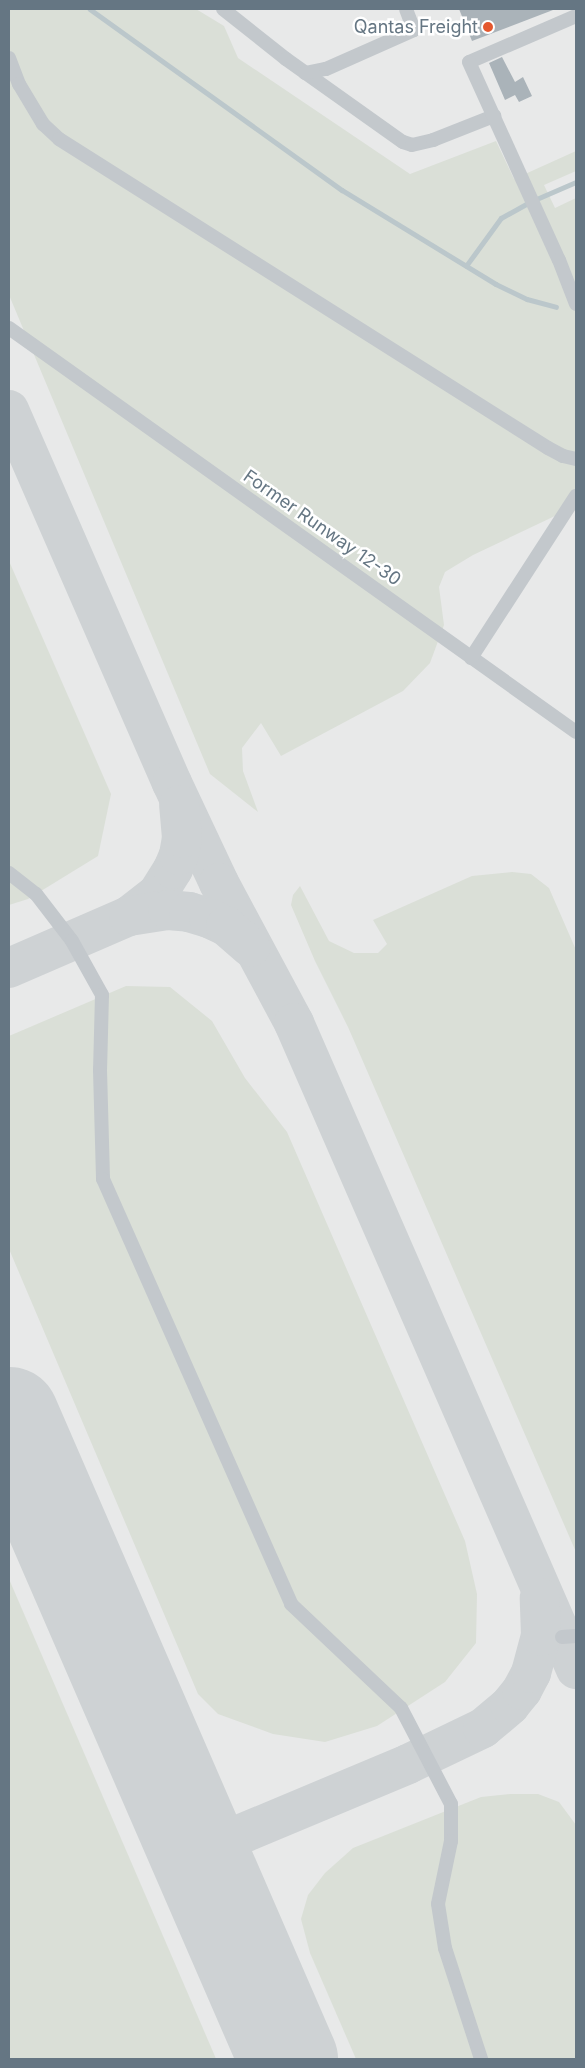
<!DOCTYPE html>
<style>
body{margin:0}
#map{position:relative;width:585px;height:2068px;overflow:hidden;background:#fafaf8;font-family:Inter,sans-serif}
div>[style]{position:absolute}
.built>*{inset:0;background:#e8e9e9}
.green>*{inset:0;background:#dadfd7}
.stream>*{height:4.5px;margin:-2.25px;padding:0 2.25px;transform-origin:2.25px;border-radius:2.25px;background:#bbc7cb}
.taxiway>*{height:40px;margin:-20px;padding:0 20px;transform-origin:20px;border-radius:20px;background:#ced2d4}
.runway>*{height:99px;margin:-49.5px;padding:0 49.5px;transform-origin:49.5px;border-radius:49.5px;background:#ced2d4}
.building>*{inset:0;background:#aab3b9}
.minor>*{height:14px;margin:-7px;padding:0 7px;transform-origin:7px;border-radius:7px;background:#c3c8cc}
.dots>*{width:14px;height:14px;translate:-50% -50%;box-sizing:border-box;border:2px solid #fff;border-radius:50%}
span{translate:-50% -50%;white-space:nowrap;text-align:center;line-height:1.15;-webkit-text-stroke:5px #fff;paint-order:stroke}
.poi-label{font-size:18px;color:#657683}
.right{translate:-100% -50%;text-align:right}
.street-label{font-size:18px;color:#657683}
.frame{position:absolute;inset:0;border:10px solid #657683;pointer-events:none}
</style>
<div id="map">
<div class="built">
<i style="clip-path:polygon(9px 9px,576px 9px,576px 2059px,9px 2059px)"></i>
</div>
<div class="green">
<i style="clip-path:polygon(9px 9px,196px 9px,224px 26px,238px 58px,410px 174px,496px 141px,514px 179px,576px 151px,576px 171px,544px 185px,555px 208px,576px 198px,576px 506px,473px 555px,445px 572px,439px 587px,444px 625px,430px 663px,403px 691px,281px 756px,261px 723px,242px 748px,243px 771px,258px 812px,210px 774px,9px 295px)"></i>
<i style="clip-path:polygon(9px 561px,111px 794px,98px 856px,28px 899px,9px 905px)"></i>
<i style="clip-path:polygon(512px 872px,531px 874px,549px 888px,576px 950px,576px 1552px,348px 1027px,315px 961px,291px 905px,293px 895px,300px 886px,329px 941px,354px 953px,378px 953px,387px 944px,373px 920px,472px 876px)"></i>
<i style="clip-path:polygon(126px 986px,170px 987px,212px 1021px,245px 1078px,287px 1132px,465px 1541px,477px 1594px,476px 1643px,445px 1682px,377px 1726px,325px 1742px,273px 1734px,218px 1714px,198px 1694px,9px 1249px,9px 1036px)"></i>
<i style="clip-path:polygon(9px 1579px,214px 2054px,216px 2059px,9px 2059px)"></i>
<i style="clip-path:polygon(510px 1794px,538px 1794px,559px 1802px,576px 1825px,576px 2059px,356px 2059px,310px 1953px,301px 1919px,308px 1895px,325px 1873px,353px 1848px,481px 1797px)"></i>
</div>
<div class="stream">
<i style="left:90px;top:9px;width:310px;rotate:35.7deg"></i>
<i style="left:342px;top:190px;width:180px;rotate:31.4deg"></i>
<i style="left:496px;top:284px;width:34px;rotate:26deg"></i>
<i style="left:527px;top:299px;width:30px;rotate:15deg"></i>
<i style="left:466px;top:266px;width:59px;rotate:-53.9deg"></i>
<i style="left:501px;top:218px;width:35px;rotate:-29deg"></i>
<i style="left:532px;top:201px;width:48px;rotate:-23.4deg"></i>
</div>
<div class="taxiway">
<i style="left:9px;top:410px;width:407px;rotate:66.4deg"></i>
<i style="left:172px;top:783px;width:110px;rotate:64.8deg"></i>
<i style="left:219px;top:883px;width:159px;rotate:61.8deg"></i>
<i style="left:294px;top:1023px;width:705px;rotate:66.42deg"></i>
<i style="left:129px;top:916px;width:37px;rotate:-38deg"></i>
<i style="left:158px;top:893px;width:28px;rotate:-58deg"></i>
<i style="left:173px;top:869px;width:15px;rotate:-67deg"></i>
<i style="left:179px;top:855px;width:17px;rotate:-80deg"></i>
<i style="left:182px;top:838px;width:33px;rotate:-95deg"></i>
<i style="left:9px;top:968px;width:131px;rotate:-23.4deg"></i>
<i style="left:129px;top:916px;width:39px;rotate:-9deg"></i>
<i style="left:168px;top:910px;width:21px;rotate:5deg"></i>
<i style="left:189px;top:912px;width:21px;rotate:17deg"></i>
<i style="left:209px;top:918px;width:19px;rotate:25deg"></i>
<i style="left:226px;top:926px;width:32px;rotate:41deg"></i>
<i style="left:9px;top:1465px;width:24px;rotate:12deg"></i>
<i style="left:198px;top:1852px;width:228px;rotate:-22.7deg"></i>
<i style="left:408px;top:1764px;width:83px;rotate:-25.6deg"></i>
<i style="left:483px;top:1728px;width:35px;rotate:-40deg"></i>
<i style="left:510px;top:1705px;width:19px;rotate:-51deg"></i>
<i style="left:522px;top:1690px;width:19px;rotate:-62deg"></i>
<i style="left:531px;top:1673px;width:38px;rotate:-75deg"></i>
<i style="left:541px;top:1636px;width:38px;rotate:-92deg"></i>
</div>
<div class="runway">
<i style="left:9px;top:1416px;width:701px;rotate:66.54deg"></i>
</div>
<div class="building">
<i style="clip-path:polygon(459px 9px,553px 9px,553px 10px,472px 41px)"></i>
<i style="clip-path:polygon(502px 57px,515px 82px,523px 77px,532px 96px,519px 102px,515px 95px,505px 100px,489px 63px)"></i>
</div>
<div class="minor">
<i style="left:223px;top:9px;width:80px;rotate:38.4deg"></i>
<i style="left:286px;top:59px;width:143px;rotate:35.4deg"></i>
<i style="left:403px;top:142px;width:9px;rotate:18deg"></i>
<i style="left:412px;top:145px;width:22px;rotate:-13deg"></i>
<i style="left:433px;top:140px;width:66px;rotate:-21.5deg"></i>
<i style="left:576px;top:16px;width:116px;rotate:156.7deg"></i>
<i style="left:469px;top:62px;width:217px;rotate:65.6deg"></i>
<i style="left:559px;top:260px;width:47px;rotate:68.9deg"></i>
<i style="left:9px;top:58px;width:28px;rotate:69deg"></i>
<i style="left:19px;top:84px;width:47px;rotate:59deg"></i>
<i style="left:43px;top:124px;width:22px;rotate:43deg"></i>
<i style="left:59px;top:139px;width:578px;rotate:32.29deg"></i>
<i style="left:548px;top:448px;width:17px;rotate:28deg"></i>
<i style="left:563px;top:456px;width:13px;rotate:13deg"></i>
<i style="left:305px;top:73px;width:21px;rotate:-11deg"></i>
<i style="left:326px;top:69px;width:96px;rotate:-23.9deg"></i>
<i style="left:414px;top:30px;width:22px;rotate:-111deg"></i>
<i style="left:9px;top:328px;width:696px;rotate:35.47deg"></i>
<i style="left:471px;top:658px;width:193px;rotate:-57.1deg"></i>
<i style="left:9px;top:873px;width:34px;rotate:38deg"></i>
<i style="left:36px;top:894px;width:59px;rotate:52.5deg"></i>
<i style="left:72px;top:941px;width:62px;rotate:60.9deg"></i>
<i style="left:102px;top:995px;width:75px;rotate:91.5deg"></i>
<i style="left:100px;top:1070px;width:109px;rotate:88.4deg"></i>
<i style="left:103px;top:1179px;width:465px;rotate:66.1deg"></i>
<i style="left:291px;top:1604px;width:151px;rotate:43.4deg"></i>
<i style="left:401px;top:1708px;width:108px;rotate:62.5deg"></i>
<i style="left:451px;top:1804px;width:37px;rotate:90deg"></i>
<i style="left:451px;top:1841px;width:64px;rotate:101.7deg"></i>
<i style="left:438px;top:1904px;width:45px;rotate:81deg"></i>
<i style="left:445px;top:1948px;width:117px;rotate:72deg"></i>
<i style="left:562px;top:1637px;width:14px;rotate:-4deg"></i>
</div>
<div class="dots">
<i style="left:488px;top:27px;background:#e4572e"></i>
</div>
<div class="poi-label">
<span class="right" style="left:478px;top:27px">Qantas Freight</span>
</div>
<div class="street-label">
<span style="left:322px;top:528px;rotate:35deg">Former Runway 12-30</span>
</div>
<div class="frame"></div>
</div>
